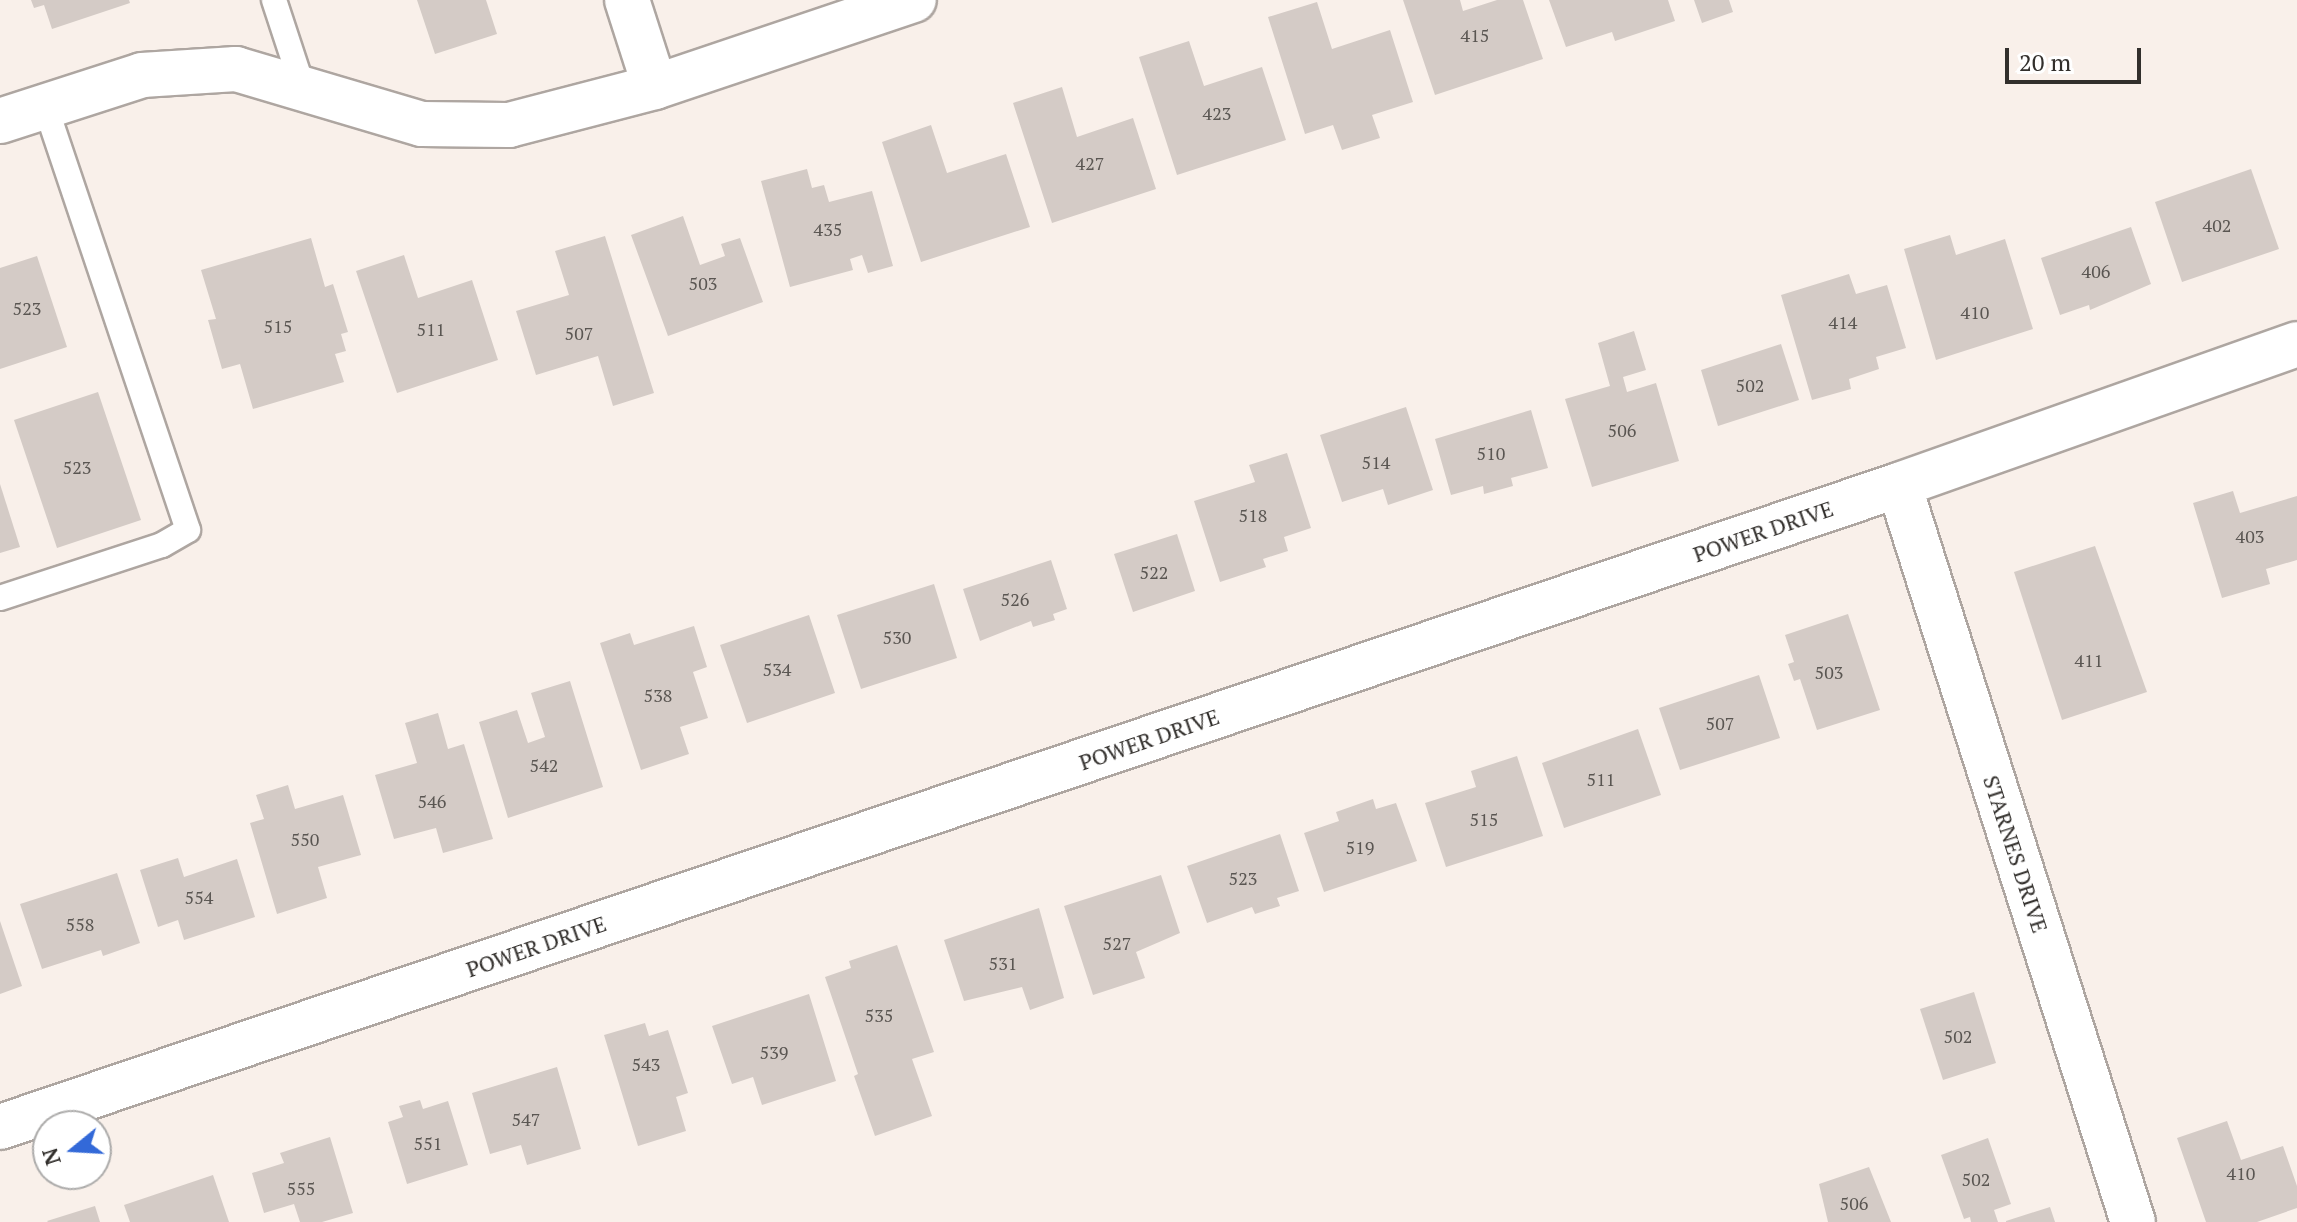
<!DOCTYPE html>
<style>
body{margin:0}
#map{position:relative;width:2297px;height:1222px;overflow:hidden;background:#f9f0ea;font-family:"PT Serif",serif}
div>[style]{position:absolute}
.building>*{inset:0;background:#d4cbc6}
.roads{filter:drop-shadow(2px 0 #aea6a1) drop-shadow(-2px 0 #aea6a1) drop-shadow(0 2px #aea6a1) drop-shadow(0 -2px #aea6a1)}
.lane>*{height:24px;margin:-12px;padding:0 12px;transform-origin:12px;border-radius:12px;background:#fff}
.street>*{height:44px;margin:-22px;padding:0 22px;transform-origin:22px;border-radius:22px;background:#fff}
span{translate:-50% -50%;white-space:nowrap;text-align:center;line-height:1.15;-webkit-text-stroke:8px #fff;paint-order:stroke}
.number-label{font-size:18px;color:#5a5652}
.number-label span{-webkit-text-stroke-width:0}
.street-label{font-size:22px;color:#322f2c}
.north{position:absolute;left:32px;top:1110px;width:80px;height:80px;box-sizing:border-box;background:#fff;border:2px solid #adacab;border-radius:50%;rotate:252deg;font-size:22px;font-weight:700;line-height:32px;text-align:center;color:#322f2c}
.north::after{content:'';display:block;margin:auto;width:28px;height:36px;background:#3369d8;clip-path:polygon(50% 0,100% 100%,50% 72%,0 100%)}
.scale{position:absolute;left:2005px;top:48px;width:136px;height:36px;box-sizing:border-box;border:4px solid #322f2c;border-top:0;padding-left:10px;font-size:24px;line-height:28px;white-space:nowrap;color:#322f2c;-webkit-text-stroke:6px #fff;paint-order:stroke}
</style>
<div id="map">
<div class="building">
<i style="clip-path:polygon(31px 0,129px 0,130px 3px,52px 29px,44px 5px,34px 8px)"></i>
<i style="clip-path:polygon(417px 0,486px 0,497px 34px,435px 54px)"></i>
<i style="clip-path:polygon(1403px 0,1460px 0,1463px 11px,1497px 0,1523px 0,1543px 59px,1435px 95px)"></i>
<i style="clip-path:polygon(1549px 0,1668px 0,1675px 21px,1615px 41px,1612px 32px,1566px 47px)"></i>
<i style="clip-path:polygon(1694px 0,1729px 0,1733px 12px,1702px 23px)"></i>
<i style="clip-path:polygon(1317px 2px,1332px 49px,1390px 30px,1413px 102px,1372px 115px,1380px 138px,1342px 150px,1333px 125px,1305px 134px,1268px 17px)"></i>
<i style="clip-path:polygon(1189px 41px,1204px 86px,1262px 67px,1286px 140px,1177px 175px,1139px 57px)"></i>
<i style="clip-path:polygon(1062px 87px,1077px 137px,1133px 118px,1156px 189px,1052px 223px,1013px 103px)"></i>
<i style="clip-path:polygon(931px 125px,947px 173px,1006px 154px,1030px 227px,921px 262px,882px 142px)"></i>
<i style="clip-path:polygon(807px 169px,812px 188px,824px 185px,829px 202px,872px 191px,893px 266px,868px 273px,862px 255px,850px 259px,853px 270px,790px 287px,761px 181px)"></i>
<i style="clip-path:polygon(2251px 169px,2279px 249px,2182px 282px,2155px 202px)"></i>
<i style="clip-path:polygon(683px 216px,700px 265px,725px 256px,721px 244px,740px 238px,763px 302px,668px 336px,631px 235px)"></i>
<i style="clip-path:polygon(2131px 227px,2151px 284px,2090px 310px,2089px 305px,2060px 315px,2041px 258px)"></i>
<i style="clip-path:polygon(1950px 235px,1956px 255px,2005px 239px,2033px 329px,1936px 360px,1904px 249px)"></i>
<i style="clip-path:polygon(605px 236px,654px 393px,613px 406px,598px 356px,536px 375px,516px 311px,569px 295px,555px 251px)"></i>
<i style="clip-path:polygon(311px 238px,325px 287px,333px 284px,348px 332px,341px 334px,346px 351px,335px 354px,344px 382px,253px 409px,240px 364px,222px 369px,208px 320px,216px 319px,201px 270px)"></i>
<i style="clip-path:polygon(404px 255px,418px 298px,472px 280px,498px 360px,397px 393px,356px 271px)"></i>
<i style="clip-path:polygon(37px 256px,67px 347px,0 369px,0 268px)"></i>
<i style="clip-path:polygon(1849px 274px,1856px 294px,1887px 285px,1906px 348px,1876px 357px,1879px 369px,1849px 379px,1851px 389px,1812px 400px,1781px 295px)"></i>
<i style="clip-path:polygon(1634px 331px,1646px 370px,1623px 377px,1627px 392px,1656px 383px,1679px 461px,1592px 487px,1565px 399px,1610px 386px,1598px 343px)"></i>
<i style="clip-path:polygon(1781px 344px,1799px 400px,1718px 426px,1701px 370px)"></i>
<i style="clip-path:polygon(98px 392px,141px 520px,57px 548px,14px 420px)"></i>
<i style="clip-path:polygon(1406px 407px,1433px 490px,1388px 505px,1383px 489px,1342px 502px,1320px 435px)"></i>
<i style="clip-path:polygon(1531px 410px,1548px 468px,1511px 478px,1513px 486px,1484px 494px,1483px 486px,1451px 495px,1435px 439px)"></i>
<i style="clip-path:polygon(1287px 453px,1311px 528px,1284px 537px,1288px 551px,1263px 559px,1266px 567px,1220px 582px,1194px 501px,1255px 482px,1249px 465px)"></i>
<i style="clip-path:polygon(0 484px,20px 547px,0 553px)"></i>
<i style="clip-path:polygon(2233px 491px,2240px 513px,2297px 496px,2297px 560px,2266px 569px,2270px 584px,2222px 598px,2193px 503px)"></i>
<i style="clip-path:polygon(1177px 534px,1195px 591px,1133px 612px,1114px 554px)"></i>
<i style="clip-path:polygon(2095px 546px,2147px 692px,2062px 720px,2014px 572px)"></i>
<i style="clip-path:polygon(1051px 560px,1067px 609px,1053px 614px,1055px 620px,1033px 627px,1031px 621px,980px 641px,963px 589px)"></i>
<i style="clip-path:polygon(934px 584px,957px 658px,861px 689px,837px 615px)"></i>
<i style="clip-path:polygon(1848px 614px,1880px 710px,1817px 730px,1800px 679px,1794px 681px,1788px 664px,1794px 662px,1785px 635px)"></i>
<i style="clip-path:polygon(809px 615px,835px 693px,747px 723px,720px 645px)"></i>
<i style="clip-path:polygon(694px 626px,707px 667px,693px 672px,708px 718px,680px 727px,689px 754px,641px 770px,600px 643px,630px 633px,634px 645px)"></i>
<i style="clip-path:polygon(1759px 675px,1780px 738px,1680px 770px,1659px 708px)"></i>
<i style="clip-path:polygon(570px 681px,603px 787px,508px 818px,479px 722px,517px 710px,528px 743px,545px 737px,531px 693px)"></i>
<i style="clip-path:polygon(438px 713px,448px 749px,464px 744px,493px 839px,443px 853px,436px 828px,394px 839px,375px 775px,417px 763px,405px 723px)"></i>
<i style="clip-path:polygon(1638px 729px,1661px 795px,1564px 828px,1542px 763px)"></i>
<i style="clip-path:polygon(1517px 756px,1543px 836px,1446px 867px,1425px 803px,1476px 787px,1471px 771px)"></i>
<i style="clip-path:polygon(288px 785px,295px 809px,343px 795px,361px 855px,318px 867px,327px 898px,277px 914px,250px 823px,264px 819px,256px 795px)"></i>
<i style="clip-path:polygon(1373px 799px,1376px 809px,1396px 803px,1417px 861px,1324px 892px,1304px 833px,1339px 821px,1336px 812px)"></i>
<i style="clip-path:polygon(1280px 834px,1299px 891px,1277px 898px,1280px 906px,1255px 914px,1252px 907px,1207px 923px,1187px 866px)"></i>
<i style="clip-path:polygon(178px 858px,184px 877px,237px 859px,255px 917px,184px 940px,178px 920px,158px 927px,140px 870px)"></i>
<i style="clip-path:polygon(117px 873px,140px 943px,103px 956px,101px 950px,42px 969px,20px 904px)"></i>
<i style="clip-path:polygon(1161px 875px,1180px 933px,1136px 952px,1145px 978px,1093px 995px,1064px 906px)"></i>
<i style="clip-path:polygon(1039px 908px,1064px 998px,1030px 1010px,1022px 987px,964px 1001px,944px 940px)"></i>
<i style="clip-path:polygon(0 921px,22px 986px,0 994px)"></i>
<i style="clip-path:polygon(897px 945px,934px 1052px,912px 1059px,932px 1116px,875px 1136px,854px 1076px,858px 1074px,825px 977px,851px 968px,849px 961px)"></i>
<i style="clip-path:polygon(1974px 992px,1996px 1063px,1943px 1080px,1920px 1009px)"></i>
<i style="clip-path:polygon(809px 994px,836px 1081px,762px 1105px,753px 1077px,732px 1084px,712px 1026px)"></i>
<i style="clip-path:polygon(645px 1023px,649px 1036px,668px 1030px,688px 1093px,676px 1097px,686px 1131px,638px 1146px,604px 1035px)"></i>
<i style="clip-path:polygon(557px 1067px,581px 1149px,527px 1165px,521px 1145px,490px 1154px,472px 1093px)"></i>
<i style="clip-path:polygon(420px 1100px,423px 1109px,448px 1101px,468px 1165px,407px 1184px,388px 1122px,403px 1117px,399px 1106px)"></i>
<i style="clip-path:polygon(2227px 1121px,2241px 1160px,2283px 1146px,2297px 1186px,2297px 1208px,2257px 1222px,2206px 1222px,2177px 1138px)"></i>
<i style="clip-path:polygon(330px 1137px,353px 1213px,322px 1222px,300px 1222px,294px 1204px,264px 1213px,252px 1173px,284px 1163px,280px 1153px)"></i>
<i style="clip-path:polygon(1988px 1138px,2011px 1204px,1994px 1210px,1998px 1222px,1971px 1222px,1970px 1217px,1964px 1219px,1941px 1155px)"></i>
<i style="clip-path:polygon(1869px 1167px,1891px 1222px,1828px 1222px,1819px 1184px)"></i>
<i style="clip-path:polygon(213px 1175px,229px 1222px,130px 1222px,124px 1205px)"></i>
<i style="clip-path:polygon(95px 1206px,100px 1222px,48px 1222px,47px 1221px)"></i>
<i style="clip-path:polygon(2050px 1207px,2055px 1222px,2006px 1222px,2006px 1221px)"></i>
</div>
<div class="roads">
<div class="lane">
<i style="left:274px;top:0;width:93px;rotate:71.8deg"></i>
<i style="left:0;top:598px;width:170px;rotate:-18.1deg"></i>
<i style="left:162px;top:545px;width:30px;rotate:-30deg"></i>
<i style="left:188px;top:530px;width:447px;rotate:-108.6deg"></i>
</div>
<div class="street">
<i style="left:627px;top:0;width:91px;rotate:72.2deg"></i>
<i style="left:0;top:121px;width:149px;rotate:-17.9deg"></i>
<i style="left:142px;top:75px;width:94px;rotate:-3.7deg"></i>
<i style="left:236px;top:69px;width:194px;rotate:16.5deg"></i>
<i style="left:422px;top:124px;width:87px;rotate:0.7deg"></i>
<i style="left:509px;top:125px;width:151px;rotate:-14.6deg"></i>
<i style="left:655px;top:87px;width:273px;rotate:-18.6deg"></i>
<i style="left:1899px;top:485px;width:773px;rotate:72.39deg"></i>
<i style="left:0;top:1127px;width:2005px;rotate:-18.68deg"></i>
<i style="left:1899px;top:485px;width:422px;rotate:-19.5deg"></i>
</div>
</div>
<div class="number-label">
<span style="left:1475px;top:35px">415</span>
<span style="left:1217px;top:113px">423</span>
<span style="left:1090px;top:163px">427</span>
<span style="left:2217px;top:225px">402</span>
<span style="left:828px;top:229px">435</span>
<span style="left:2096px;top:271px">406</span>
<span style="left:703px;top:283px">503</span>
<span style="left:27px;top:308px">523</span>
<span style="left:1975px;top:312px">410</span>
<span style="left:1843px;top:322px">414</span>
<span style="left:278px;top:326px">515</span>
<span style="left:431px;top:329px">511</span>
<span style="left:579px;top:333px">507</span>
<span style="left:1750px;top:385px">502</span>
<span style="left:1622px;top:430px">506</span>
<span style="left:1491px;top:453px">510</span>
<span style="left:1376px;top:462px">514</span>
<span style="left:77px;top:467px">523</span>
<span style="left:1253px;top:515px">518</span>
<span style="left:2250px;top:536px">403</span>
<span style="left:1154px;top:572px">522</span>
<span style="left:1015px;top:599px">526</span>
<span style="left:897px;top:637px">530</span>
<span style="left:2089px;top:660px">411</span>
<span style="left:777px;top:669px">534</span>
<span style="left:1829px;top:672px">503</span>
<span style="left:658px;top:695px">538</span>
<span style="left:1720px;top:723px">507</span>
<span style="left:544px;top:765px">542</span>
<span style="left:1601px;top:779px">511</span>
<span style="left:432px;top:801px">546</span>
<span style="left:1484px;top:819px">515</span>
<span style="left:305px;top:839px">550</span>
<span style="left:1360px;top:847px">519</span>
<span style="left:1243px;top:878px">523</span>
<span style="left:199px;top:897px">554</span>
<span style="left:80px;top:924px">558</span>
<span style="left:1117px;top:943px">527</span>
<span style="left:1003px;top:963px">531</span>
<span style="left:879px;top:1015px">535</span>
<span style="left:1958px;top:1036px">502</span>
<span style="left:774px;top:1052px">539</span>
<span style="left:646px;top:1064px">543</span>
<span style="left:526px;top:1119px">547</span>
<span style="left:428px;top:1143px">551</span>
<span style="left:2241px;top:1173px">410</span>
<span style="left:1976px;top:1179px">502</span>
<span style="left:301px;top:1188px">555</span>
<span style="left:1854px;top:1203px">506</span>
</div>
<div class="street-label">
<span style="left:1763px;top:531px;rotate:-19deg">POWER DRIVE</span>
<span style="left:1149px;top:739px;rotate:-19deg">POWER DRIVE</span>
<span style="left:2016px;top:854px;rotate:72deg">STARNES DRIVE</span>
<span style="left:536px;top:946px;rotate:-19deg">POWER DRIVE</span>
</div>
<div class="north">N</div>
<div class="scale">20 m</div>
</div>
